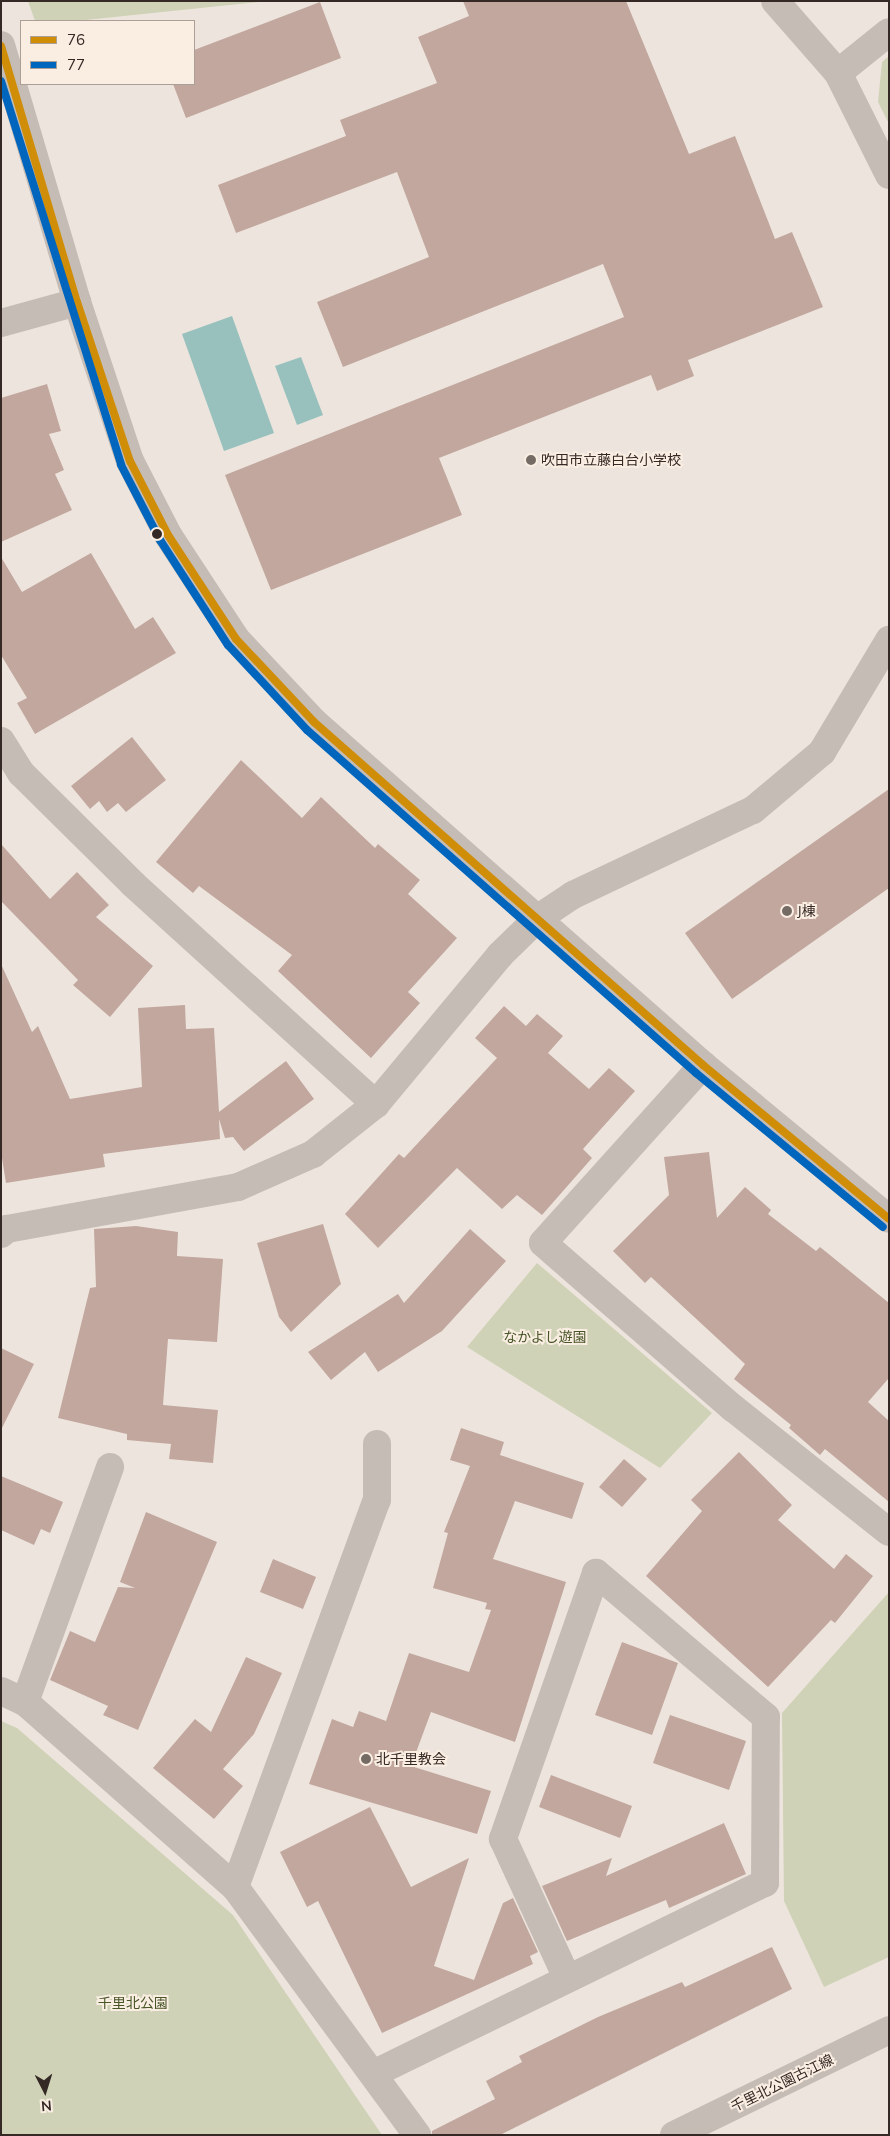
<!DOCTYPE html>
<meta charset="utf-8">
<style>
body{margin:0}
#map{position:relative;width:890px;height:2136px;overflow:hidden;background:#ede5dd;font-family:Mulish,"Noto Sans JP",sans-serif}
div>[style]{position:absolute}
.green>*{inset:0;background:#cfd2b6}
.water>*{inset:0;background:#98c1be}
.building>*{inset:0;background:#c2a79e}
.minor>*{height:28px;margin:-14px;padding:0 14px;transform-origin:14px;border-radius:14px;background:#c5bcb6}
.tertiary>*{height:28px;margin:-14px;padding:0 14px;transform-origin:14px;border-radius:14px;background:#c5bcb6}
.bus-1>*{height:8px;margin:-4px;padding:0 4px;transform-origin:4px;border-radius:4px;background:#d08d07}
.bus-2>*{height:8px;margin:-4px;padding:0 4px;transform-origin:4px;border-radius:4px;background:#0065bd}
.dots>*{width:14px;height:14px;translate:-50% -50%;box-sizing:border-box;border:2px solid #faeee3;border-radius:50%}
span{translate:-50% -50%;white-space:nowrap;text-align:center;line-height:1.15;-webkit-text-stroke:4px #faeee3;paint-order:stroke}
.poi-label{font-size:14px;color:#352925}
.left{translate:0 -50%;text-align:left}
.park-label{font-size:14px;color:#475527}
.street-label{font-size:14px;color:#352925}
.frame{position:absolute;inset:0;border:2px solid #352925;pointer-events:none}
.legend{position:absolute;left:20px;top:20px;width:175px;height:65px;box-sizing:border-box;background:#faeee3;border:1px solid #ab9f97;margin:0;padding:6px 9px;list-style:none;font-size:15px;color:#352925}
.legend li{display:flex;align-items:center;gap:10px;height:25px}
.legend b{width:25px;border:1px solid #ab9f97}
.north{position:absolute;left:20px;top:2066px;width:50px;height:50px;-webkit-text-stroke:4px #faeee3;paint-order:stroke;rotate:175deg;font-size:14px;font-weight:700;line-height:20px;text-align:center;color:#352925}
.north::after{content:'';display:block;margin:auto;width:18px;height:22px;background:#352925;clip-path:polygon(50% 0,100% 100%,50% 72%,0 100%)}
</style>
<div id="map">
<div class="green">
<i style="clip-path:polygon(28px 1px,269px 1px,76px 21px,35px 21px)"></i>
<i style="clip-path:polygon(889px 56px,889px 124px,878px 102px,882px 62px)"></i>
<i style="clip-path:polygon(537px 1263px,712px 1413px,660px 1468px,467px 1347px)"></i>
<i style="clip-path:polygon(889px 1592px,889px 1957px,824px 1987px,784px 1901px,782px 1713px)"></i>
<i style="clip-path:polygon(1px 1721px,17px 1728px,233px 1915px,382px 2135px,1px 2135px)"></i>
</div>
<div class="water">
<i style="clip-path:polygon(232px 316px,274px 433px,224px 451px,182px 334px)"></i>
<i style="clip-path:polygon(301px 357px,323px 415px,297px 425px,275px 366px)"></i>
</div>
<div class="building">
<i style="clip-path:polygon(463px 1px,626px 1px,689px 154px,735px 136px,775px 239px,792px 232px,823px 307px,688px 360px,694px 376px,657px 391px,651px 375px,439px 458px,462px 515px,271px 590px,225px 475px,624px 317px,603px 264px,343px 367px,317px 302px,429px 257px,397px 172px,236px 233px,218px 185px,346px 136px,340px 120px,437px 83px,418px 37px,469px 16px)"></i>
<i style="clip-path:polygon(320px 2px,341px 58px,186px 118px,173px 84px,194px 84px,194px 50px)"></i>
<i style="clip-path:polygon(47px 384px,61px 431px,49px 434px,64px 470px,55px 474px,72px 510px,1px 542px,1px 398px)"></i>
<i style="clip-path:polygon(91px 553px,135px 629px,153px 617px,176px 653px,35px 734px,17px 703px,27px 698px,1px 655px,1px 557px,22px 592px)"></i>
<i style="clip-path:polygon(132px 737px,166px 780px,126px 812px,118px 803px,107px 812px,99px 801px,90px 809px,71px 786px)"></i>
<i style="clip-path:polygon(241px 760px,302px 818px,321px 797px,375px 848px,378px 844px,420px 880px,408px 894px,457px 938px,408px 992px,420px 1003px,371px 1058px,278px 971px,292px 955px,199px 886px,193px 893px,156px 862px)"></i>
<i style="clip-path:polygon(889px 789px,889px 888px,732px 999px,685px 933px)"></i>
<i style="clip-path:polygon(1px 844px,50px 899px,77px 872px,109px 905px,96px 917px,153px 966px,110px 1017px,73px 985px,78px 980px,1px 901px)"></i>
<i style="clip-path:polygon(1px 964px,32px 1032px,38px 1026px,70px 1099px,142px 1087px,138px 1008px,185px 1005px,186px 1029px,214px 1028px,219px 1112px,286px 1061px,314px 1099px,244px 1151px,233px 1137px,225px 1138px,219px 1119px,220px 1139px,103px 1154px,105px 1167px,6px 1183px,1px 1152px)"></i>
<i style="clip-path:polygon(504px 1006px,526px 1026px,537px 1014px,563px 1036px,548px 1053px,589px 1089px,609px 1068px,635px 1091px,583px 1149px,592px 1158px,542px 1215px,517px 1195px,502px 1209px,457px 1168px,378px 1248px,345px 1214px,399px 1154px,404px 1158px,497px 1058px,475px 1038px)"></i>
<i style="clip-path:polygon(709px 1152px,717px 1218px,745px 1187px,771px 1210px,768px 1214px,816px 1251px,820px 1247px,889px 1303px,889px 1378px,868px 1402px,889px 1421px,889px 1502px,825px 1449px,820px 1455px,789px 1428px,791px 1425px,734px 1379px,745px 1364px,651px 1277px,645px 1283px,613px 1251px,669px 1195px,664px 1157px)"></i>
<i style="clip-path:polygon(323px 1224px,341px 1284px,291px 1332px,279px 1317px,257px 1243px)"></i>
<i style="clip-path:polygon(136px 1226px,178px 1232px,177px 1256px,223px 1259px,217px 1342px,168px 1339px,163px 1405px,218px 1410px,213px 1463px,169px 1459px,171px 1444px,127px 1440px,127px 1434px,58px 1418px,90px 1288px,96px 1287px,94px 1229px)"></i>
<i style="clip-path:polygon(470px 1229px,506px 1261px,442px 1331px,378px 1372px,365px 1352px,331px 1380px,308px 1352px,398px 1294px,404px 1303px)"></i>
<i style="clip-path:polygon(1px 1348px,34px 1364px,1px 1430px)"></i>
<i style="clip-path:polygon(461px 1428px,504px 1442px,500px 1455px,584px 1483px,572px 1519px,515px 1501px,493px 1559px,566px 1582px,515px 1742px,431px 1712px,411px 1766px,491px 1791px,477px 1834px,309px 1784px,332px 1719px,353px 1727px,359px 1711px,386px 1721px,409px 1653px,469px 1672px,491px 1610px,485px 1609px,487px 1603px,433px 1588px,448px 1533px,444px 1532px,470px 1466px,450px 1460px)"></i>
<i style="clip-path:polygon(739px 1452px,792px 1505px,778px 1520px,834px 1569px,846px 1554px,873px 1576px,835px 1623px,831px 1620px,768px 1687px,646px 1576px,702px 1511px,691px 1500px)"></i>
<i style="clip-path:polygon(624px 1459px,647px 1479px,622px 1507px,599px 1487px)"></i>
<i style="clip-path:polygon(1px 1476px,63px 1502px,50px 1533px,41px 1529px,34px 1545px,1px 1530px)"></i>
<i style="clip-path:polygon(146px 1512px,217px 1542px,138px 1730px,103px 1715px,108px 1706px,50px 1680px,70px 1631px,95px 1642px,118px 1587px,135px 1588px,120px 1582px)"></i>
<i style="clip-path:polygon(273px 1559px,316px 1577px,303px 1609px,260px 1592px)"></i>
<i style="clip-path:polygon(622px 1642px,678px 1663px,652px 1735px,595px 1715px)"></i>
<i style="clip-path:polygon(246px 1657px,282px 1673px,254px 1734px,223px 1769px,243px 1786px,214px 1819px,153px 1768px,195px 1719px,211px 1732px)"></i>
<i style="clip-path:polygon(670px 1715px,746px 1741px,729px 1790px,653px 1763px)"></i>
<i style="clip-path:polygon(551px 1775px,632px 1806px,620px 1838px,539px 1807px)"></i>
<i style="clip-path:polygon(370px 1807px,411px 1887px,469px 1858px,434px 1966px,474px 1980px,503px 1903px,513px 1898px,538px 1952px,530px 1956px,533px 1964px,382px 2033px,318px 1901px,307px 1907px,280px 1852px)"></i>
<i style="clip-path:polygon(724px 1823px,746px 1874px,669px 1908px,666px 1900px,567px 1941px,542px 1886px,612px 1858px,606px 1876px)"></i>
<i style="clip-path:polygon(772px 1947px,792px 1989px,500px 2135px,432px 2135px,432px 2131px,495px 2099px,486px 2081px,522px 2062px,519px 2056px,598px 2017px,682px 1982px,685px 1987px)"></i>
</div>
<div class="minor">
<i style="left:775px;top:1px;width:96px;rotate:48.8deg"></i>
<i style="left:838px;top:73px;width:114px;rotate:63.4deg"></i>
<i style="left:838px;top:73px;width:65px;rotate:-38.8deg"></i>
<i style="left:1px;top:323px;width:79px;rotate:-15.4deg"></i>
<i style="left:1px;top:741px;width:38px;rotate:58deg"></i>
<i style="left:21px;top:773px;width:158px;rotate:44.7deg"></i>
<i style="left:133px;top:884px;width:328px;rotate:42.2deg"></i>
<i style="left:703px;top:1065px;width:239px;rotate:132deg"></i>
<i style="left:543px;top:1243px;width:252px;rotate:41deg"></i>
<i style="left:733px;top:1408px;width:199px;rotate:38.5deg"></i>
<i style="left:1px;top:1234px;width:8px;rotate:-40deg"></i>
<i style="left:7px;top:1229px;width:235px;rotate:-10.3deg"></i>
<i style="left:238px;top:1187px;width:82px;rotate:-23.7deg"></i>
<i style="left:313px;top:1154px;width:80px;rotate:-38.4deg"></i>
<i style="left:376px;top:1104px;width:194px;rotate:-50.2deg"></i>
<i style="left:500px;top:955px;width:52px;rotate:-44.2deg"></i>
<i style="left:537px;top:919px;width:43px;rotate:-33.7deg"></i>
<i style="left:573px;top:895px;width:199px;rotate:-25.3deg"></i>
<i style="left:753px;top:810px;width:90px;rotate:-40deg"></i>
<i style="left:822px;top:752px;width:131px;rotate:-59.1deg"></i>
<i style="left:1px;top:1691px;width:26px;rotate:25deg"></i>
<i style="left:25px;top:1702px;width:280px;rotate:41.4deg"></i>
<i style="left:235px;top:1887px;width:308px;rotate:53.7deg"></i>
<i style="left:25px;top:1702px;width:250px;rotate:-70.1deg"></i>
<i style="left:235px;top:1887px;width:412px;rotate:-69.9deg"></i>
<i style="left:377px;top:1500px;width:56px;rotate:-90deg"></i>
<i style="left:375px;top:2073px;width:434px;rotate:-26deg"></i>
<i style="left:765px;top:1883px;width:166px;rotate:-89.7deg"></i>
<i style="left:766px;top:1717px;width:223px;rotate:-139.7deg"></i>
<i style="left:596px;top:1573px;width:282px;rotate:109.3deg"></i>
<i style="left:503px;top:1839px;width:151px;rotate:65.3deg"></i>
</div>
<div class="tertiary">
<i style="left:1px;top:45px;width:268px;rotate:73.5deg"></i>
<i style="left:77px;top:302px;width:168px;rotate:71.6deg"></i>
<i style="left:130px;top:461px;width:83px;rotate:62.8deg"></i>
<i style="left:168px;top:535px;width:124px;rotate:56.8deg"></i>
<i style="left:236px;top:639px;width:114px;rotate:46.8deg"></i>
<i style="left:314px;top:722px;width:519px;rotate:41.4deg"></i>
<i style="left:703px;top:1065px;width:241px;rotate:39.6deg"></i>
<i style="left:674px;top:2135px;width:239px;rotate:-26deg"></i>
</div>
<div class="bus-1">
<i style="left:1px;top:46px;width:267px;rotate:73.5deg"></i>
<i style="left:77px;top:302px;width:168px;rotate:71.6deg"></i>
<i style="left:130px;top:461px;width:83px;rotate:62.8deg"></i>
<i style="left:168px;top:535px;width:124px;rotate:56.8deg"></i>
<i style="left:236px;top:639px;width:114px;rotate:46.8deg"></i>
<i style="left:314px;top:722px;width:519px;rotate:41.4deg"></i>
<i style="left:703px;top:1065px;width:241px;rotate:39.6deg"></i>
</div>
<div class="bus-2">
<i style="left:1px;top:81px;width:402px;rotate:72.6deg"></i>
<i style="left:121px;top:465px;width:85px;rotate:62.5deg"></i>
<i style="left:160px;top:540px;width:125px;rotate:57.1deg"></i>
<i style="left:228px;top:645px;width:116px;rotate:47.1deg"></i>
<i style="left:307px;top:730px;width:519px;rotate:41.4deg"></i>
<i style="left:696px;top:1073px;width:242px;rotate:39.5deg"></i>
</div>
<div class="dots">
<i style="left:531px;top:460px;background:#756b65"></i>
<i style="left:157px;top:534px;background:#352925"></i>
<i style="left:787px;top:911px;background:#756b65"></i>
<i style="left:366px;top:1759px;background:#756b65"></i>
</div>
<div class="poi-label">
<span class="left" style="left:541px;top:460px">吹田市立藤白台小学校</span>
<span class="left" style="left:797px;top:911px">J棟</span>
<span class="left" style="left:376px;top:1759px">北千里教会</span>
</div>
<div class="park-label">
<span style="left:545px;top:1337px">なかよし遊園</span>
<span style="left:133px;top:2003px">千里北公園</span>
</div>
<div class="street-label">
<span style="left:782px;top:2083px;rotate:-26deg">千里北公園古江線</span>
</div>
<div class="frame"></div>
<ul class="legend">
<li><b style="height:6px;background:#d08d07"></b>76</li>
<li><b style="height:6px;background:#0065bd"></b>77</li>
</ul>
<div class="north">N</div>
</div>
